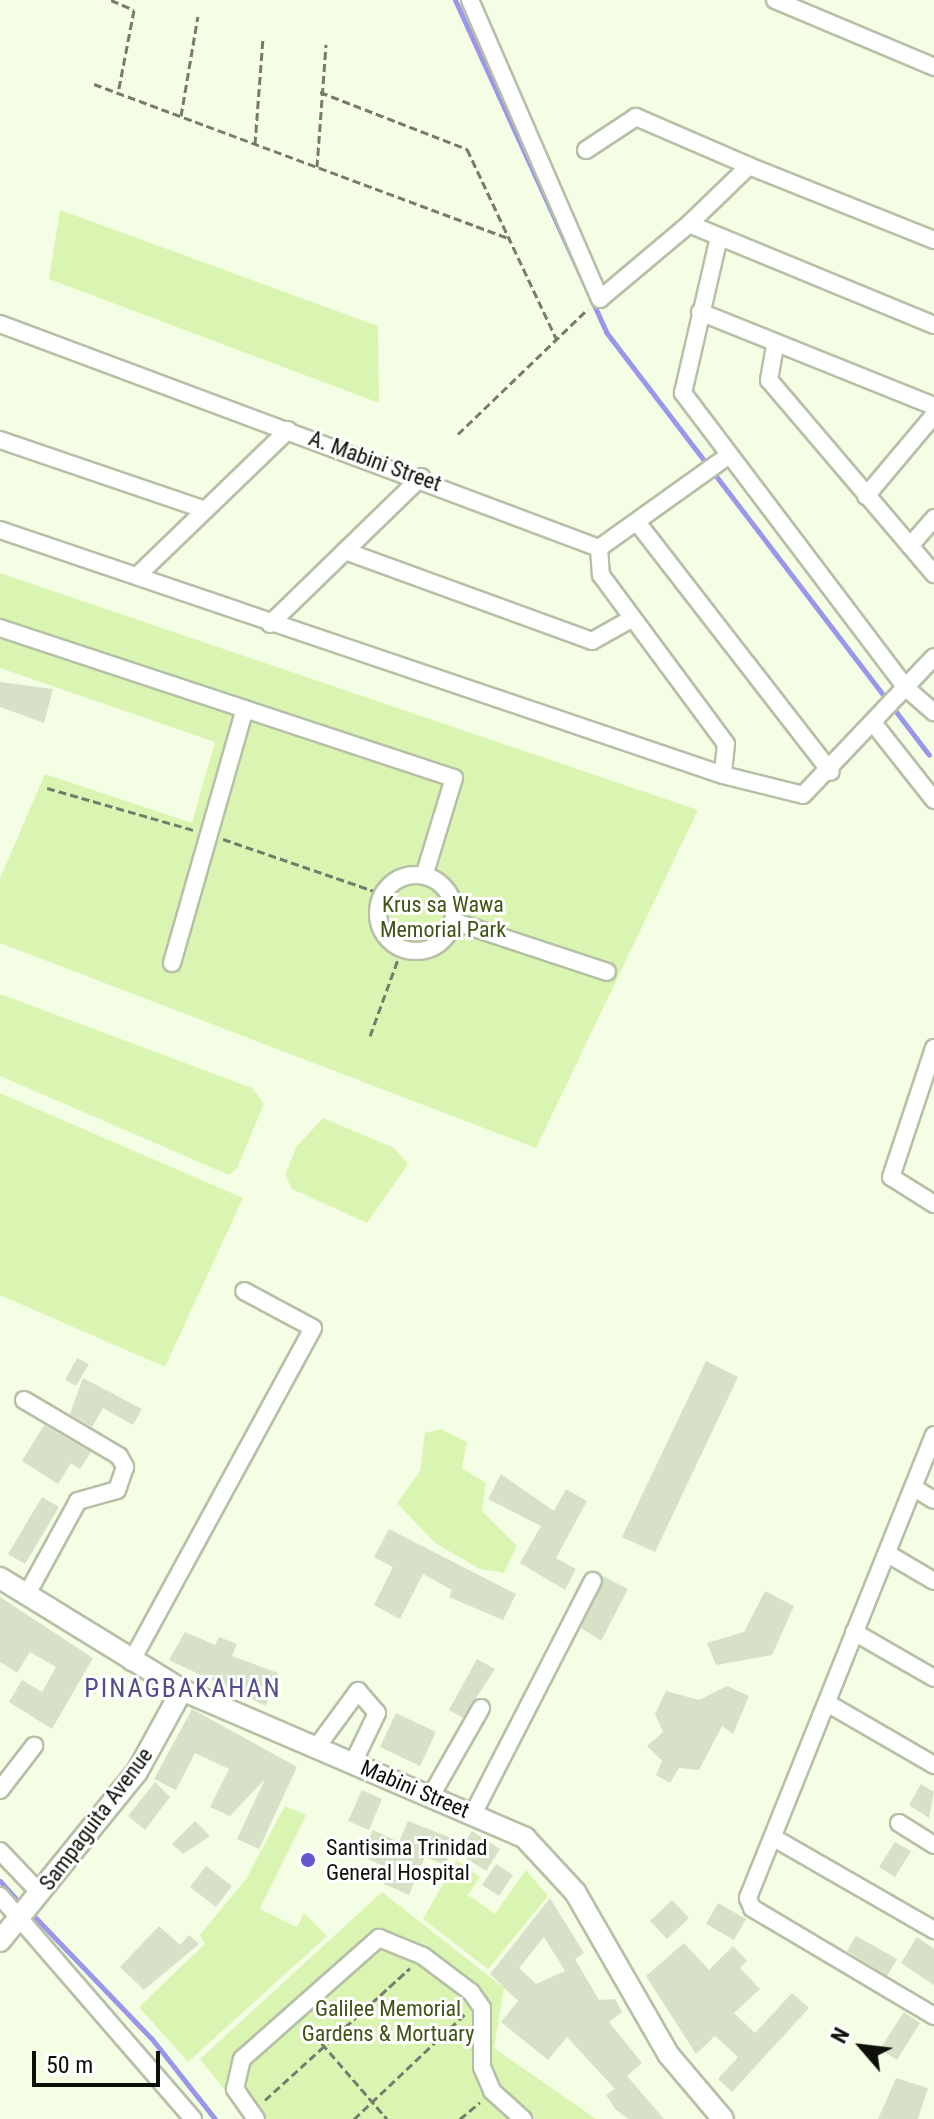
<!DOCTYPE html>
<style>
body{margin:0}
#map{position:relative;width:934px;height:2119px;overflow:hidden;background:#f3fee4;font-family:"Roboto Condensed",sans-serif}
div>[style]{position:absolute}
.green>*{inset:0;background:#daf5b1}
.stream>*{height:5px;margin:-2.5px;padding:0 2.5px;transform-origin:2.5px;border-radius:2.5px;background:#9a97ea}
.building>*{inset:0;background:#d7e1c7}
.path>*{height:3px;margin-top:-1.5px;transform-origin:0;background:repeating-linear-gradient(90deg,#767c6c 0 8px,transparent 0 12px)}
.roads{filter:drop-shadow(2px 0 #b6c0a7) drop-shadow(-2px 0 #b6c0a7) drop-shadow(0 2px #b6c0a7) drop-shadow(0 -2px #b6c0a7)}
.minor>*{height:16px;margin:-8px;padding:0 8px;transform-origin:8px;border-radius:8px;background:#fff}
.minor>.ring{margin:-8px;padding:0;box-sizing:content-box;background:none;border:16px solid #fff;border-radius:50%}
.major>*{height:20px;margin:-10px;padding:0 10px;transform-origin:10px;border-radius:10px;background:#fff}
.dots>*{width:22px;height:22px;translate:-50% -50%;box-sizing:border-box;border:4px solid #fff;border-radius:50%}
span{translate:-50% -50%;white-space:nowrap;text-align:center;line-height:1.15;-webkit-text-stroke:6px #fff;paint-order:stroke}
.street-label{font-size:22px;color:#0e1109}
.park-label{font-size:22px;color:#405416}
.poi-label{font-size:22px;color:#0e1109}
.left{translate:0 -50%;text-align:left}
.quarter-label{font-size:26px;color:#524e8c;letter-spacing:2px}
.north{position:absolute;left:822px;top:2007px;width:80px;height:80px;-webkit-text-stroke:6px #fff;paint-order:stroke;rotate:298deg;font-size:22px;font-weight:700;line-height:32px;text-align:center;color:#0e1109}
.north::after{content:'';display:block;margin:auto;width:28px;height:36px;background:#0e1109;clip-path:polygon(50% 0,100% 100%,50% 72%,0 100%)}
.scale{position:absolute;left:32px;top:2051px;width:128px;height:36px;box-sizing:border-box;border:4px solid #0e1109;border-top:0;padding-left:10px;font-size:24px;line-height:28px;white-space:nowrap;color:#0e1109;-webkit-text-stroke:6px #fff;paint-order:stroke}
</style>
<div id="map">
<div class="green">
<i style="clip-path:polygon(60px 210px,378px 326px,379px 403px,49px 279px)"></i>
<i style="clip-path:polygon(0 573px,698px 810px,536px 1148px,0 943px,0 878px,45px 774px,192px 823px,215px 742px,0 668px)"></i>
<i style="clip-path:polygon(0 994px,252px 1088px,264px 1104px,237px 1168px,229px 1175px,0 1076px)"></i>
<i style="clip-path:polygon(0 1093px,243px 1198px,165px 1367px,0 1295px)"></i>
<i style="clip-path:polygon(323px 1118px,394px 1148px,408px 1164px,367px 1223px,292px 1189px,285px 1175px,297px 1146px)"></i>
<i style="clip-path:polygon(441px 1429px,467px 1442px,462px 1468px,486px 1483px,482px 1511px,517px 1546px,504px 1573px,480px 1569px,435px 1543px,397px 1503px,420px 1471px,425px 1433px)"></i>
<i style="clip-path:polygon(285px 1806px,306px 1815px,260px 1909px,297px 1927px,304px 1913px,327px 1936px,188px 2062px,139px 2007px,205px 1944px,200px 1935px,246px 1879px)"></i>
<i style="clip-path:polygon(457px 1860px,480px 1877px,468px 1895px,495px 1914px,526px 1870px,548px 1896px,488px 1969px,423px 1919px)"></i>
<i style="clip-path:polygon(382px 1892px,504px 1988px,494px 2048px,596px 2119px,248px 2119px,200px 2059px)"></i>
</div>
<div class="stream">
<i style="left:455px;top:0;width:365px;rotate:65.5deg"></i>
<i style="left:606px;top:332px;width:532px;rotate:52.63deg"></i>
<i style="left:0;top:1881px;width:27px;rotate:48deg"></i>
<i style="left:32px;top:1914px;width:173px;rotate:46.2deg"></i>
<i style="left:152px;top:2039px;width:102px;rotate:51.8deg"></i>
</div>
<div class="building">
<i style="clip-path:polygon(0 682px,53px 689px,44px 723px,0 707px)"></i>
<i style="clip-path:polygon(77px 1358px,89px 1364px,76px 1386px,65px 1380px)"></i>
<i style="clip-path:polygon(706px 1361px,738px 1377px,655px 1552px,622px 1537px)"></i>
<i style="clip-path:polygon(83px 1378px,142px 1409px,133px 1425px,103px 1408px,92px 1427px,70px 1414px)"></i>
<i style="clip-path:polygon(44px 1425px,91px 1452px,80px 1469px,71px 1463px,58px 1484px,22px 1461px)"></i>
<i style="clip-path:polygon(501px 1474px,554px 1511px,566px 1489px,587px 1501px,556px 1558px,576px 1569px,565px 1590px,520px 1563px,541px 1526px,488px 1499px)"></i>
<i style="clip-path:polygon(42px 1497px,59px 1507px,25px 1564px,8px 1554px)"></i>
<i style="clip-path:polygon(389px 1529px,516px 1594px,503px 1620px,449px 1597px,452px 1590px,423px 1574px,400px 1619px,374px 1605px,393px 1567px,374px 1557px)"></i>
<i style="clip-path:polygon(603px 1576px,628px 1589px,601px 1641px,581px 1628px)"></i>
<i style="clip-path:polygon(765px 1591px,794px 1606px,772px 1655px,716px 1665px,707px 1643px,744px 1632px)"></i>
<i style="clip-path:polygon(0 1597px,93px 1658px,52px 1729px,9px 1702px,22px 1680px,42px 1692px,56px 1667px,30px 1652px,17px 1673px,0 1662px)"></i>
<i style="clip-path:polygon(185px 1632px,215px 1645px,219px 1637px,237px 1644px,232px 1656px,278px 1673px,266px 1706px,169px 1660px)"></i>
<i style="clip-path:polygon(477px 1659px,495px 1669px,463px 1718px,449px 1710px)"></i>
<i style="clip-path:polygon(727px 1686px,749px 1696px,733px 1734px,722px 1726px,699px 1770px,679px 1768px,670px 1783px,656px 1775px,662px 1761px,647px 1746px,663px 1732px,655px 1714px,666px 1691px,699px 1700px)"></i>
<i style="clip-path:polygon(192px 1709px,297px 1767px,259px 1849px,237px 1839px,265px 1779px,230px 1816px,210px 1807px,229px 1769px,195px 1753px,176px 1790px,154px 1779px)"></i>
<i style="clip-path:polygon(396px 1713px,436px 1732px,420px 1766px,380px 1747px)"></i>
<i style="clip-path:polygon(155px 1782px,170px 1797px,145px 1830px,128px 1816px)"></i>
<i style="clip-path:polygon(921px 1784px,934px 1792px,929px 1818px,909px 1805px)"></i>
<i style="clip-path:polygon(362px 1790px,382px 1799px,369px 1830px,348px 1821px)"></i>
<i style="clip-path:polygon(195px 1821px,210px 1836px,183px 1854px,172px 1844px)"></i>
<i style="clip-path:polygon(408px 1821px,464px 1843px,472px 1831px,500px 1849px,486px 1871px,452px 1849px,445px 1865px,425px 1857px,409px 1895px,384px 1884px,390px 1869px,361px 1856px,373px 1830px,399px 1842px)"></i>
<i style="clip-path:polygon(895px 1842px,911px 1851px,895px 1877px,879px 1867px)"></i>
<i style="clip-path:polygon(496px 1864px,513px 1875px,499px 1896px,482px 1885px)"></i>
<i style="clip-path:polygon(206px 1866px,232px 1886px,216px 1907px,190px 1887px)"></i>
<i style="clip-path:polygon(evenodd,550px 1898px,584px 1953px,575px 1959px,599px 2000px,615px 1999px,622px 2012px,609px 2022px,642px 2063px,627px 2076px,664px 2119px,629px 2119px,616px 2110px,606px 2095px,615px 2089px,567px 2037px,548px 2060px,501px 2022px,518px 2001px,490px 1974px,550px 1898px,544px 1937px,565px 1971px,536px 1984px,519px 1968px,544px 1937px)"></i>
<i style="clip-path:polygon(672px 1900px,689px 1918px,667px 1939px,650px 1921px)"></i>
<i style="clip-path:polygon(718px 1903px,746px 1919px,734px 1940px,706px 1924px)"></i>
<i style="clip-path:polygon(159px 1926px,180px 1945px,189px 1935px,199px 1944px,144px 1990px,120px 1967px)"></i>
<i style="clip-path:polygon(856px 1936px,897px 1959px,887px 1976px,847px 1951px)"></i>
<i style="clip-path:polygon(917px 1937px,934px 1949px,934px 1985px,901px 1963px)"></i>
<i style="clip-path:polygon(684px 1943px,709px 1970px,733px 1946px,747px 1961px,740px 1968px,760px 1989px,734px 2013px,755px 2033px,792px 1993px,809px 2008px,732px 2092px,718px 2079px,738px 2057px,715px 2036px,696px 2054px,646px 1976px)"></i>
<i style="clip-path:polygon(904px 2012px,920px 2023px,897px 2060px,880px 2049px)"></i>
<i style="clip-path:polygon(896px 2078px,928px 2088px,918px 2119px,878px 2119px)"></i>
</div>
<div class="path">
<i style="left:111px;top:0;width:25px;rotate:23deg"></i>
<i style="left:134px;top:10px;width:85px;rotate:100.9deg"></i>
<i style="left:94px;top:84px;width:444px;rotate:20.4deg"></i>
<i style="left:320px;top:92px;width:158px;rotate:21.2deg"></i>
<i style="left:467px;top:149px;width:211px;rotate:64.8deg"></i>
<i style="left:181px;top:116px;width:101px;rotate:-80.4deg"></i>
<i style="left:255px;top:144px;width:106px;rotate:-85.7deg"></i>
<i style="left:317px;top:167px;width:123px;rotate:-85.8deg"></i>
<i style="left:458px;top:434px;width:180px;rotate:-43.9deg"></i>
<i style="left:47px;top:788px;width:152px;rotate:16deg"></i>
<i style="left:223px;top:839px;width:169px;rotate:19deg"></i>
<i style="left:370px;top:1036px;width:94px;rotate:-70deg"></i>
<i style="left:306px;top:2025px;width:124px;rotate:49.2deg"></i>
<i style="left:265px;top:2100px;width:196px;rotate:-42.3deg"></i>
<i style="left:354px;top:2119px;width:153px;rotate:-43.4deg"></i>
<i style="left:460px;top:2119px;width:26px;rotate:-40deg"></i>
</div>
<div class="roads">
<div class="minor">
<i style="left:470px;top:0;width:326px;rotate:66.5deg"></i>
<i style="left:600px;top:299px;width:116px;rotate:-40.1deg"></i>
<i style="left:775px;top:0;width:173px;rotate:22.8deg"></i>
<i style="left:586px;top:150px;width:60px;rotate:-33.4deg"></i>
<i style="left:636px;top:117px;width:123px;rotate:23.4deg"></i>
<i style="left:719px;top:237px;width:160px;rotate:103deg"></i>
<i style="left:683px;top:393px;width:370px;rotate:52.9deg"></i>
<i style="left:906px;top:688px;width:37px;rotate:41deg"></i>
<i style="left:934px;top:240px;width:199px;rotate:-158.2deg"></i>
<i style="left:749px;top:166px;width:83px;rotate:136deg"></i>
<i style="left:689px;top:224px;width:265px;rotate:22.4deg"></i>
<i style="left:700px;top:312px;width:252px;rotate:21.9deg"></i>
<i style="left:0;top:324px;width:640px;rotate:20.5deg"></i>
<i style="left:599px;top:548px;width:158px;rotate:-35.5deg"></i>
<i style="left:775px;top:346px;width:35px;rotate:100deg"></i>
<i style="left:769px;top:380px;width:255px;rotate:49.6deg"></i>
<i style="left:0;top:440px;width:214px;rotate:18.8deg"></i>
<i style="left:866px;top:496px;width:106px;rotate:-50deg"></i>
<i style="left:640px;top:526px;width:311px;rotate:52.2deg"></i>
<i style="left:0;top:530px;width:763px;rotate:18.72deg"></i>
<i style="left:723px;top:775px;width:82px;rotate:14deg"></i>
<i style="left:803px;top:795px;width:190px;rotate:-46.5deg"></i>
<i style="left:910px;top:546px;width:37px;rotate:-49deg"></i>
<i style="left:599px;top:548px;width:27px;rotate:86deg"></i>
<i style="left:601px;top:575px;width:210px;rotate:53.5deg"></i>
<i style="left:726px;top:744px;width:31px;rotate:96deg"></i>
<i style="left:345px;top:551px;width:263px;rotate:20deg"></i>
<i style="left:592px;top:641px;width:45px;rotate:-29.4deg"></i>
<i style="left:137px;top:576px;width:210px;rotate:-44deg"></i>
<i style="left:270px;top:624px;width:211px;rotate:-44.2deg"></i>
<i style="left:0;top:628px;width:478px;rotate:18.3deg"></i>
<i style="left:454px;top:778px;width:102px;rotate:107deg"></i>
<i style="left:874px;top:724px;width:97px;rotate:51.7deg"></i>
<i class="ring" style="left:378px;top:875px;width:60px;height:60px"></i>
<i style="left:453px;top:921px;width:162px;rotate:18.3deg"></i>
<i style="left:172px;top:963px;width:264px;rotate:-74deg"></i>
<i style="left:934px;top:1048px;width:136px;rotate:108.4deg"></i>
<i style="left:891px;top:1177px;width:51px;rotate:32.1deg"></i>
<i style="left:24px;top:1400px;width:110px;rotate:30.5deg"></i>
<i style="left:119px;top:1456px;width:13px;rotate:61deg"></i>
<i style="left:125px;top:1467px;width:24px;rotate:109deg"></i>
<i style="left:117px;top:1490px;width:41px;rotate:164.2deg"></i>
<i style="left:78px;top:1501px;width:108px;rotate:118.7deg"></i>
<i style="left:934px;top:1435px;width:499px;rotate:111.9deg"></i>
<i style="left:748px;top:1898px;width:11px;rotate:68deg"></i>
<i style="left:752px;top:1908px;width:212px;rotate:30.7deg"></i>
<i style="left:914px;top:1488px;width:23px;rotate:31deg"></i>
<i style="left:888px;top:1554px;width:53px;rotate:30.4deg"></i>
<i style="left:854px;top:1632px;width:92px;rotate:29.9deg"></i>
<i style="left:131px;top:1662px;width:380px;rotate:-61.4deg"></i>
<i style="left:313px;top:1328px;width:78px;rotate:-151.8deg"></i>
<i style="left:827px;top:1703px;width:124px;rotate:30.1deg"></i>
<i style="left:316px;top:1748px;width:71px;rotate:-53.6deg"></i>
<i style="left:358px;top:1691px;width:29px;rotate:49deg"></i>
<i style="left:377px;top:1713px;width:55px;rotate:115.6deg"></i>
<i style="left:0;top:1790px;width:56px;rotate:-52.3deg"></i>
<i style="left:432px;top:1794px;width:99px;rotate:-60.3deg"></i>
<i style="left:473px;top:1814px;width:262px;rotate:-62.8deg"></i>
<i style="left:899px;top:1823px;width:41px;rotate:32.2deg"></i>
<i style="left:774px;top:1838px;width:185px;rotate:29.9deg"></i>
<i style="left:0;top:1851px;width:58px;rotate:46.4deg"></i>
<i style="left:0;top:1896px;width:295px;rotate:49.1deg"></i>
<i style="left:256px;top:2119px;width:37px;rotate:-125deg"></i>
<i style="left:235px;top:2089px;width:31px;rotate:-77deg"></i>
<i style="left:242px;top:2059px;width:183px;rotate:-41.5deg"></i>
<i style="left:379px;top:1938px;width:48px;rotate:22.2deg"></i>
<i style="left:423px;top:1956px;width:60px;rotate:36.9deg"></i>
<i style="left:471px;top:1992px;width:19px;rotate:55deg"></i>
<i style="left:482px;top:2008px;width:59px;rotate:90deg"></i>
<i style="left:482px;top:2067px;width:26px;rotate:67deg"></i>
<i style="left:492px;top:2091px;width:42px;rotate:42.1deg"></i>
</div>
<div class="major">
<i style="left:0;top:1578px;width:214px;rotate:31.6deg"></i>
<i style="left:182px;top:1690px;width:374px;rotate:23.3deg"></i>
<i style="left:525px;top:1838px;width:74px;rotate:47.2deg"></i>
<i style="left:575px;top:1892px;width:187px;rotate:60.1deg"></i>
<i style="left:668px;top:2054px;width:85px;rotate:49.8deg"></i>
<i style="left:0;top:1941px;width:218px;rotate:-51deg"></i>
<i style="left:137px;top:1772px;width:94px;rotate:-61.2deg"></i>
</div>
</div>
<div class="dots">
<i style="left:308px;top:1860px;background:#6656cf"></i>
</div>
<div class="street-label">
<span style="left:375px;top:461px;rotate:20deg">A. Mabini Street</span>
<span style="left:415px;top:1789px;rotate:23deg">Mabini Street</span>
<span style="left:96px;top:1819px;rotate:-53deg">Sampaguita Avenue</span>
</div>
<div class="park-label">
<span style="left:443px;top:917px">Krus sa Wawa<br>Memorial Park</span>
<span style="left:388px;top:2021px">Galilee Memorial<br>Gardens &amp; Mortuary</span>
</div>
<div class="poi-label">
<span class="left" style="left:326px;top:1860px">Santisima Trinidad<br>General Hospital</span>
</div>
<div class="quarter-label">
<span style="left:183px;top:1689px">PINAGBAKAHAN</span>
</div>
<div class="north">N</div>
<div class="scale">50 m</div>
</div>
